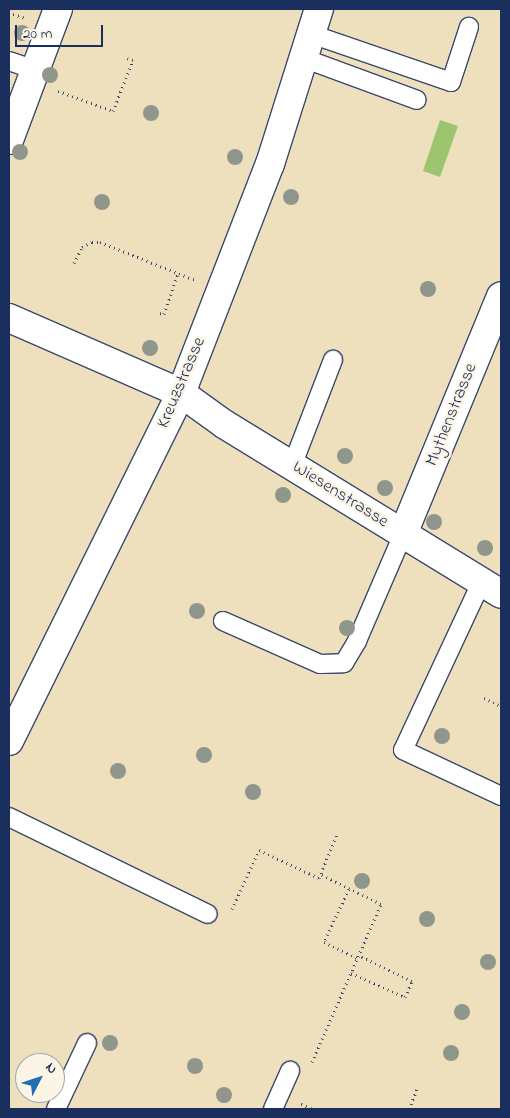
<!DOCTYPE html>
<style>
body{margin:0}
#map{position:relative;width:510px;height:1118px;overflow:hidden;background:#eedfbd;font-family:"Indie Flower",sans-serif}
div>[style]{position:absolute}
.green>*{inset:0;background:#9dc46f}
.path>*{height:3px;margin-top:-1.5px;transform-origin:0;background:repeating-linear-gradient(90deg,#3b496c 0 1px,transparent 0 5px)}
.roads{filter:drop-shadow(1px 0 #3b496c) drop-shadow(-1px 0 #3b496c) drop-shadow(0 1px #3b496c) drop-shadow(0 -1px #3b496c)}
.service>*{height:18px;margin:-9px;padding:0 9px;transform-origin:9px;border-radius:9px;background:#fff}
.minor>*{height:28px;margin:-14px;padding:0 14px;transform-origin:14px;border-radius:14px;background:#fff}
.trees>*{width:16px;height:16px;margin:-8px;border-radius:50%;background:#8f978c}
span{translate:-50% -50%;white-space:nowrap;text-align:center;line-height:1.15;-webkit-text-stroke:5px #fcf5e5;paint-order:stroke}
.street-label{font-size:18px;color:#1b2f5e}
.frame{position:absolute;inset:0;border:10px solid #1b2f5e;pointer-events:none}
.north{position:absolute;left:15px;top:1053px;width:50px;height:50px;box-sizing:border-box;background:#fcf5e5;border:1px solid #a2a6af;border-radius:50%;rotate:49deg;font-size:14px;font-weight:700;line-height:20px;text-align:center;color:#1b2f5e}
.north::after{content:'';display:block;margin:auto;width:18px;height:22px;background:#1f6fb2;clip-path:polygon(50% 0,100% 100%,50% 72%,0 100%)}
.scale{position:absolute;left:15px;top:25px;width:88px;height:22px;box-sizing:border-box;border:2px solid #1b2f5e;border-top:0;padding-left:6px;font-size:15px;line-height:18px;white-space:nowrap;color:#1b2f5e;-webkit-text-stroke:4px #fcf5e5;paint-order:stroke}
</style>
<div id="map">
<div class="green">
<i style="clip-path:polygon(440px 120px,458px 126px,440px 177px,423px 171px)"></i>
</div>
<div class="path">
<i style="left:13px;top:14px;width:13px;rotate:18deg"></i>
<i style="left:58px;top:91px;width:59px;rotate:20deg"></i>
<i style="left:113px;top:111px;width:55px;rotate:-68.6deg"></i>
<i style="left:133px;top:60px;width:6px;rotate:-162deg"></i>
<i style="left:74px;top:263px;width:18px;rotate:-63deg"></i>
<i style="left:82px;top:247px;width:11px;rotate:-27deg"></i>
<i style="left:92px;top:242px;width:8px"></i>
<i style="left:100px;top:242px;width:102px;rotate:21.8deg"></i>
<i style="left:160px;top:313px;width:4px;rotate:14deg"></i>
<i style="left:164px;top:314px;width:43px;rotate:-71.1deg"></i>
<i style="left:484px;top:698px;width:19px;rotate:25deg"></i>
<i style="left:349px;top:889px;width:59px;rotate:115.3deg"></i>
<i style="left:324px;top:942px;width:37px;rotate:26deg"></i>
<i style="left:232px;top:909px;width:65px;rotate:-65.4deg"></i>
<i style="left:259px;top:850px;width:66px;rotate:25deg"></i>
<i style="left:319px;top:878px;width:48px;rotate:-67.8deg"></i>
<i style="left:351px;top:973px;width:59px;rotate:24deg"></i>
<i style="left:405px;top:997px;width:17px;rotate:-66deg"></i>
<i style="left:412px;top:981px;width:60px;rotate:-154.3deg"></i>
<i style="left:312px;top:1062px;width:172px;rotate:-66.4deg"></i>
<i style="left:381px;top:904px;width:68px;rotate:-153.8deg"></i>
<i style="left:301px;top:1104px;width:13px;rotate:23deg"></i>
<i style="left:409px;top:1109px;width:22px;rotate:-68deg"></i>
</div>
<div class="roads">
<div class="service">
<i style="left:311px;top:34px;width:148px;rotate:18.9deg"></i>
<i style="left:451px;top:82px;width:58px;rotate:-71.9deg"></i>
<i style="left:303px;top:58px;width:121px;rotate:20.2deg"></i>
<i style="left:9px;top:61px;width:28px;rotate:19deg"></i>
<i style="left:292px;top:466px;width:114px;rotate:-68.9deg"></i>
<i style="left:481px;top:583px;width:184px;rotate:115deg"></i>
<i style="left:403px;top:750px;width:108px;rotate:25.1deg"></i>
<i style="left:223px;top:621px;width:106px;rotate:23.9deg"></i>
<i style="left:320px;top:664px;width:24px;rotate:-2deg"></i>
<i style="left:344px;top:663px;width:26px;rotate:-59deg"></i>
<i style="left:357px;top:641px;width:116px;rotate:-66.7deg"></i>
<i style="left:9px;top:817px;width:221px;rotate:26deg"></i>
<i style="left:56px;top:1109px;width:73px;rotate:-64.8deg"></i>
<i style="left:273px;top:1109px;width:42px;rotate:-65.9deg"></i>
</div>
<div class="minor">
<i style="left:9px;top:140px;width:140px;rotate:-69.5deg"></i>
<i style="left:9px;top:318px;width:188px;rotate:23.6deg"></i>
<i style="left:181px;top:393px;width:53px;rotate:35.8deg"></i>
<i style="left:224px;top:424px;width:325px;rotate:31.5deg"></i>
<i style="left:403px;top:534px;width:257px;rotate:-67.6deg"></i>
<i style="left:9px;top:741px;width:388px;rotate:-63.7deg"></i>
<i style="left:181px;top:393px;width:246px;rotate:-68.8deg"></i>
<i style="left:270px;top:164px;width:163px;rotate:-72.5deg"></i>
</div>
</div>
<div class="trees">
<i style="left:22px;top:33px"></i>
<i style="left:50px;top:75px"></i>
<i style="left:151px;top:113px"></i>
<i style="left:20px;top:152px"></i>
<i style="left:235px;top:157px"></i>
<i style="left:291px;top:197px"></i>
<i style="left:102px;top:202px"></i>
<i style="left:428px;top:289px"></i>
<i style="left:150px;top:348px"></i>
<i style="left:345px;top:456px"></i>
<i style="left:385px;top:488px"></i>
<i style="left:283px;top:495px"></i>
<i style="left:434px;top:522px"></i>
<i style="left:485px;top:548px"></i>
<i style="left:197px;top:611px"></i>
<i style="left:347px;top:628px"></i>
<i style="left:442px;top:736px"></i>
<i style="left:204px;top:755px"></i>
<i style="left:118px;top:771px"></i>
<i style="left:253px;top:792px"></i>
<i style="left:362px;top:881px"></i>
<i style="left:427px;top:919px"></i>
<i style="left:488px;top:962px"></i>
<i style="left:462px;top:1012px"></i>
<i style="left:110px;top:1043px"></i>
<i style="left:451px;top:1053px"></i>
<i style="left:195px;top:1066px"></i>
<i style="left:224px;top:1095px"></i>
</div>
<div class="street-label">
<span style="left:182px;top:383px;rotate:-67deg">Kreuzstrasse</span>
<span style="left:452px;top:415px;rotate:-68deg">Mythenstrasse</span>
<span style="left:340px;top:495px;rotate:32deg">Wiesenstrasse</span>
</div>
<div class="frame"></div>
<div class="north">N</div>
<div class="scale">20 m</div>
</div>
